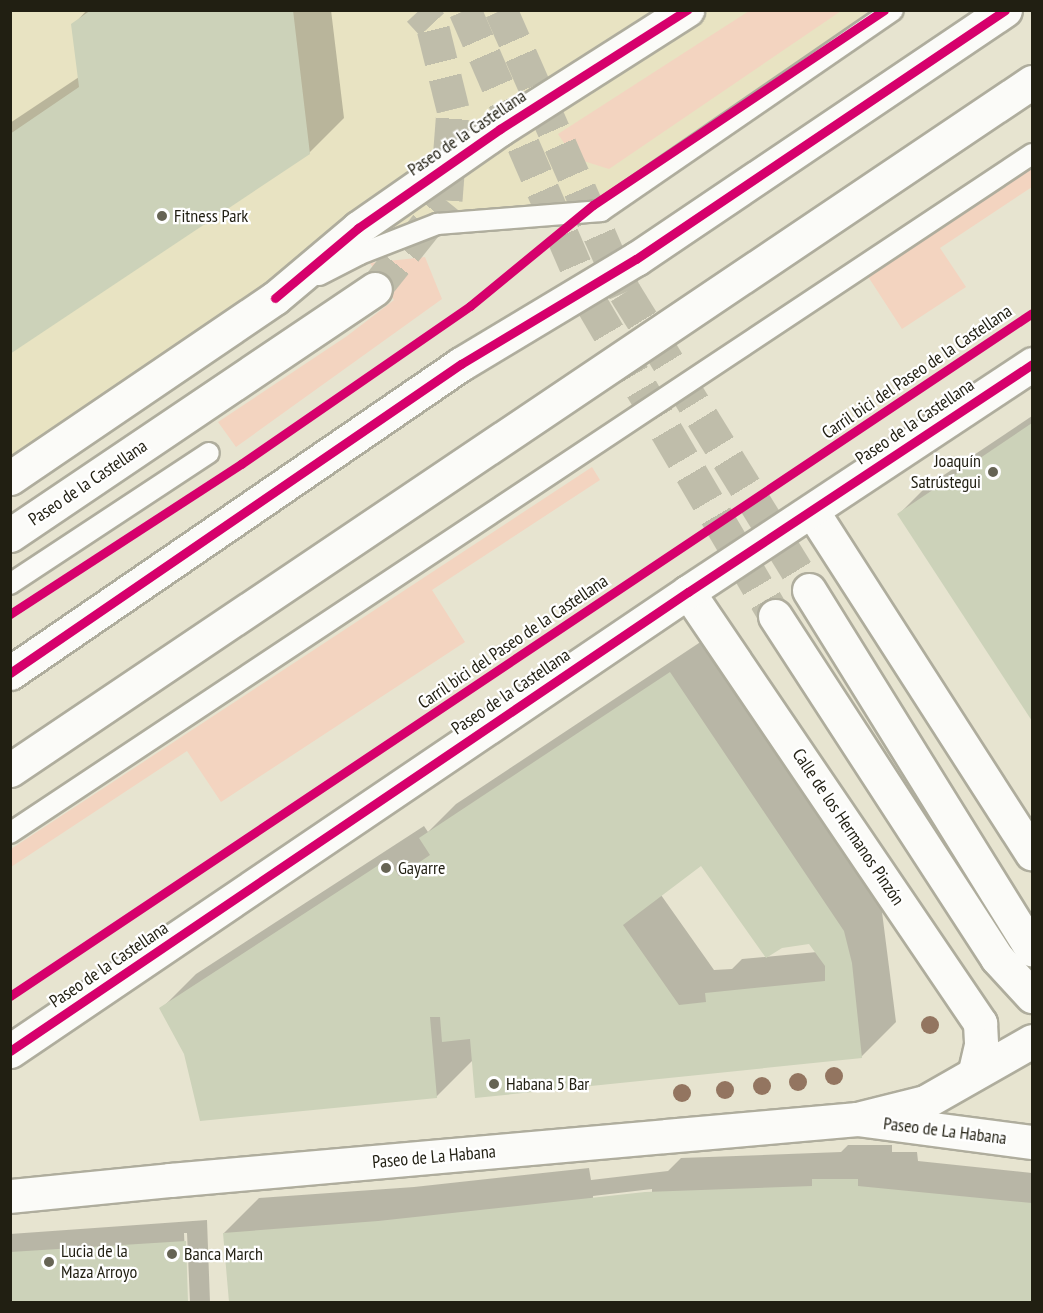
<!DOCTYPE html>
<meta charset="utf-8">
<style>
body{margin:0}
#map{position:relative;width:1043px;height:1313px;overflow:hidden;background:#e7e4d0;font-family:"PT Sans Narrow",sans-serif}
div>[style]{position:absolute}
.built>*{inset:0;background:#e8e3c2}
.green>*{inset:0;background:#f3d4c0}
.shadow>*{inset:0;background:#0003}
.building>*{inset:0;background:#ccd2b9}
.minor-tunnel>*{height:33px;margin-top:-16.5px;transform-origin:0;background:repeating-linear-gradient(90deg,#bfbdaa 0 33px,transparent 0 49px)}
.roads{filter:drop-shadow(2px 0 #afad9d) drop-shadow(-2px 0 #afad9d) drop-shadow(0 2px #afad9d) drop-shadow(0 -2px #afad9d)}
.service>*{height:20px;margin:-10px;padding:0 10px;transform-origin:10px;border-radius:10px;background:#fbfbf8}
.minor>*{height:33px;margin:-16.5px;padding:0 16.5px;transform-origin:16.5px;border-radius:16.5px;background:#fbfbf8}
.tertiary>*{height:33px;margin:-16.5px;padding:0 16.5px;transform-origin:16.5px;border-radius:16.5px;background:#fbfbf8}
.trunk>*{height:33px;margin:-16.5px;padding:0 16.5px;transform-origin:16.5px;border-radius:16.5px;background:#fbfbf8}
.cycleway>*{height:9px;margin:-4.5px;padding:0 4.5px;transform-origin:4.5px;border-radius:4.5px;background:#d6006c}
.trees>*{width:18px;height:18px;margin:-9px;border-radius:50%;background:#937560}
.dots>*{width:16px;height:16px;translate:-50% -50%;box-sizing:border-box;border:3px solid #fff;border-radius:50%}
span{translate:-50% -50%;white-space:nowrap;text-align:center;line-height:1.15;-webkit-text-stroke:4.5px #fff;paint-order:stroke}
.street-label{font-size:18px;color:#211f12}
.poi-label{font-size:18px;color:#211f12}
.left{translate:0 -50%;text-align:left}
.right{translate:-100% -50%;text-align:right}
.frame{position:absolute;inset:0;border:12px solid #211f12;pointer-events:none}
</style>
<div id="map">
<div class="built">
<i style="clip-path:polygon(11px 11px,893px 11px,601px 211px,494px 218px,360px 254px,11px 478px)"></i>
</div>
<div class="green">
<i style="clip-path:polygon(749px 11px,841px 11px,609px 169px,574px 158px,558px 134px)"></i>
<i style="clip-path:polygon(1032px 166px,1032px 187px,940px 248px,966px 287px,902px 329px,867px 275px)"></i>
<i style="clip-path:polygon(425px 257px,442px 299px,236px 447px,218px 422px,347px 336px,394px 300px,370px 263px)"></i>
<i style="clip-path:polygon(592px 467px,600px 480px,432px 590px,465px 642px,221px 802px,187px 751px,11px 867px,11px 849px)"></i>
</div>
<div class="shadow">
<i style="clip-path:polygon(87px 10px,331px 10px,344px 118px,309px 153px,10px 352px,10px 123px,79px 77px,73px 25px)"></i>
<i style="clip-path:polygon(1032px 416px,1032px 718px,899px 514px,926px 487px)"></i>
<i style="clip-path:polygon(evenodd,705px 639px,881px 904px,896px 1022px,861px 1057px,474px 1059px,436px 1097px,185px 1054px,161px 1009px,196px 974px,424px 826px,428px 832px,456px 804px,705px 639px,701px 864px,810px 943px,817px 952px,742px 959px,732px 969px,714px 970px,661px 895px,701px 864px)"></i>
<i style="clip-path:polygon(evenodd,848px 1145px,892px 1145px,892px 1152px,917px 1152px,918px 1161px,1032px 1173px,1032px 1302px,231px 1302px,224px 1233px,259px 1198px,414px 1187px,589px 1168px,591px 1180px,668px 1171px,681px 1158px,841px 1152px,848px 1145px,652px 1189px,652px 1192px,593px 1199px,593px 1196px,652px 1189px)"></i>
<i style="clip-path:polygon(207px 1220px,210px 1302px,190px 1302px,187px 1233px,184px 1233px,187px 1302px,142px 1302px,142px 1299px,134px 1302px,10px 1302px,10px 1234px)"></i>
</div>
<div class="building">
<i style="clip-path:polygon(91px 10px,293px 10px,310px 154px,10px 354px,10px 134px,79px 87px,71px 24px)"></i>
<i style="clip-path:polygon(1032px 423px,1032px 721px,897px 514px)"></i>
<i style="clip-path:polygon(evenodd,670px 672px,844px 931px,852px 963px,862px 1058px,475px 1098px,470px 1039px,442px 1042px,440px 1017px,430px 1017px,437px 1098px,200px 1121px,184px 1054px,159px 1008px,388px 859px,399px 876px,430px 855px,419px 838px,670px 672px,701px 866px,766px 958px,782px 948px,809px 944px,825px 966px,825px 981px,705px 993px,706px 1002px,679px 1005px,623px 925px,701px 866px)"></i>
<i style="clip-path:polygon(812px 1179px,858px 1179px,858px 1186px,1032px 1203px,1032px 1302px,229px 1302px,223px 1233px,378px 1221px,645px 1192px,812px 1186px)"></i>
<i style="clip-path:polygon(186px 1241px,188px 1302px,10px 1302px,10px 1252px)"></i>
</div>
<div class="minor-tunnel">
<i style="left:465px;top:10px;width:320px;rotate:66.6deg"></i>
<i style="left:592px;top:304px;width:362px;rotate:59.6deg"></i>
<i style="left:501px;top:10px;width:308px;rotate:66.3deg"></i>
<i style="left:625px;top:292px;width:350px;rotate:58.3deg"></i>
<i style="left:375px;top:289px;width:114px;rotate:-51.4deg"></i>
<i style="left:446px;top:200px;width:91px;rotate:-85.6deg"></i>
<i style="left:453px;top:109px;width:88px;rotate:-103.9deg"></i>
<i style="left:432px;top:24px;width:19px;rotate:-133deg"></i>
</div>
<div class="roads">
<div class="service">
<i style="left:319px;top:275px;width:46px;rotate:-27.1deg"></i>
<i style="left:360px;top:254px;width:83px;rotate:-21.3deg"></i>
<i style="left:437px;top:224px;width:165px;rotate:-4.5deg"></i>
<i style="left:601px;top:211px;width:354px;rotate:-34.5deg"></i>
<i style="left:10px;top:584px;width:238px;rotate:-33.4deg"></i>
<i style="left:10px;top:833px;width:1227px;rotate:-33.6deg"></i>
</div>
<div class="minor">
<i style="left:10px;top:478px;width:320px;rotate:-34.2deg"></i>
<i style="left:275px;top:298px;width:109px;rotate:-40.1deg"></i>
<i style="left:358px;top:228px;width:173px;rotate:-34.9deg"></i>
<i style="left:500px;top:129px;width:222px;rotate:-32.5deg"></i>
<i style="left:812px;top:511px;width:407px;rotate:57.3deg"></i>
<i style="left:10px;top:535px;width:440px;rotate:-34deg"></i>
<i style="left:688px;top:592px;width:521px;rotate:55.88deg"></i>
<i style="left:980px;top:1023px;width:22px;rotate:87deg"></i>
<i style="left:981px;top:1045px;width:27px;rotate:103deg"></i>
<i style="left:10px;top:1051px;width:819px;rotate:-34.1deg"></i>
<i style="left:688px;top:592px;width:413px;rotate:-33.5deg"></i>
<i style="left:861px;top:1118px;width:66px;rotate:-14deg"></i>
<i style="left:925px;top:1102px;width:123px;rotate:-29.7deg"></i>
<i style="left:10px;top:1196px;width:161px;rotate:-5.7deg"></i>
</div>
<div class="tertiary">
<i style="left:809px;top:590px;width:423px;rotate:58.2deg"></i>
<i style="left:775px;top:616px;width:408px;rotate:57deg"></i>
<i style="left:997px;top:958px;width:52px;rotate:47.4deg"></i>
<i style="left:170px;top:1180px;width:690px;rotate:-5.07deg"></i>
<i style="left:857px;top:1119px;width:177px;rotate:7.5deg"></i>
</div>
<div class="trunk">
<i style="left:10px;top:673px;width:547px;rotate:-34.42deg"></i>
<i style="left:461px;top:364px;width:204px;rotate:-31deg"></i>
<i style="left:636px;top:259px;width:445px;rotate:-34deg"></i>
<i style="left:10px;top:770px;width:1232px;rotate:-33.95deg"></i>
</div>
</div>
<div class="cycleway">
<i style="left:275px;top:298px;width:109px;rotate:-40.1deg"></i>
<i style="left:358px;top:228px;width:173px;rotate:-34.9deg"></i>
<i style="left:500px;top:129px;width:222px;rotate:-32.5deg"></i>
<i style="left:10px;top:614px;width:275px;rotate:-33deg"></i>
<i style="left:241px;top:464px;width:278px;rotate:-34.6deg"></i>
<i style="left:470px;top:306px;width:159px;rotate:-39.4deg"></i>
<i style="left:593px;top:205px;width:350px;rotate:-33.8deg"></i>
<i style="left:10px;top:673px;width:547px;rotate:-34.42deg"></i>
<i style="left:461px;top:364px;width:204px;rotate:-31deg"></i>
<i style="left:636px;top:259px;width:445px;rotate:-34deg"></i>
<i style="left:10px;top:996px;width:1229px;rotate:-33.75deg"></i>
<i style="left:10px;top:1051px;width:819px;rotate:-34.1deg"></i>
<i style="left:688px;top:592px;width:413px;rotate:-33.5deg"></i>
</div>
<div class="trees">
<i style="left:930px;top:1025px"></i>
<i style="left:834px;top:1076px"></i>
<i style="left:798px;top:1082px"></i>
<i style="left:762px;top:1086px"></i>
<i style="left:725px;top:1090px"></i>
<i style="left:682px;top:1093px"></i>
</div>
<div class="dots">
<i style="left:162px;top:216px;background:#666454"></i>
<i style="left:993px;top:472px;background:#666454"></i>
<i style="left:386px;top:868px;background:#666454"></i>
<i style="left:494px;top:1084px;background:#666454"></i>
<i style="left:172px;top:1254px;background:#666454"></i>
<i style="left:49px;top:1262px;background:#666454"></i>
</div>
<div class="street-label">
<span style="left:467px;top:133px;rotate:-34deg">Paseo de la Castellana</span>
<span style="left:917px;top:372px;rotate:-34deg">Carril bici del Paseo de la Castellana</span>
<span style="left:915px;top:422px;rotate:-34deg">Paseo de la Castellana</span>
<span style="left:88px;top:483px;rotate:-34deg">Paseo de la Castellana</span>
<span style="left:513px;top:642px;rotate:-34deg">Carril bici del Paseo de la Castellana</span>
<span style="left:511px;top:692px;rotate:-34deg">Paseo de la Castellana</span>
<span style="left:848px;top:827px;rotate:56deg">Calle de los Hermanos Pinzón</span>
<span style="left:109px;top:965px;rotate:-34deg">Paseo de la Castellana</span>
<span style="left:945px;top:1131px;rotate:7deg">Paseo de La Habana</span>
<span style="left:434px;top:1157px;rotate:-5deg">Paseo de La Habana</span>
</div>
<div class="poi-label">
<span class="left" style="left:174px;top:216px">Fitness Park</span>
<span class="right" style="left:981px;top:472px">Joaquín<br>Satrústegui</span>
<span class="left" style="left:398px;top:868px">Gayarre</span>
<span class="left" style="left:506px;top:1084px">Habana 5 Bar</span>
<span class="left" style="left:61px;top:1262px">Lucia de la<br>Maza Arroyo</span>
<span class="left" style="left:184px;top:1254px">Banca March</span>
</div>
<div class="frame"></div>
</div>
